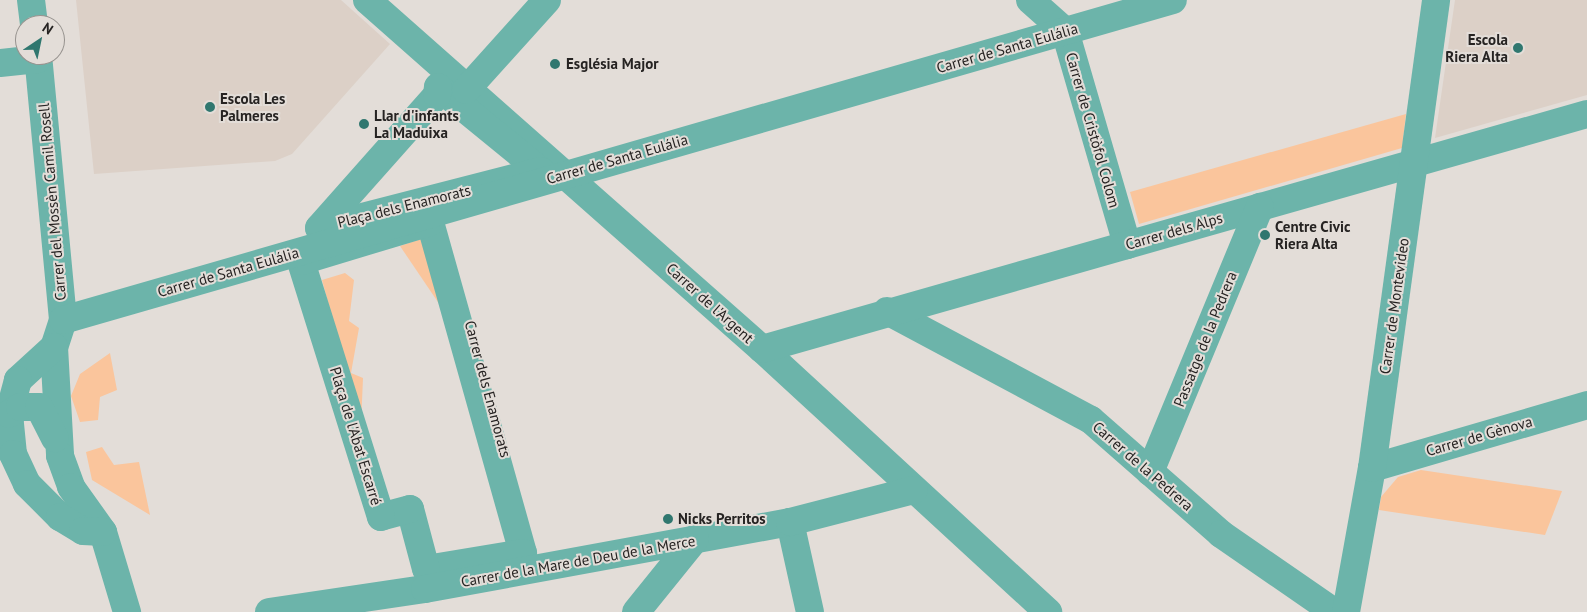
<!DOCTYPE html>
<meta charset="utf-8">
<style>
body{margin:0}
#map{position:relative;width:1587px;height:612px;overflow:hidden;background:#e3ddd8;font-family:"PT Sans",sans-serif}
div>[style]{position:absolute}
.built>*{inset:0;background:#dcd0c7}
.green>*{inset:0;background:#fac59c}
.street>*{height:28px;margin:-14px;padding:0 14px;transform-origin:14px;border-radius:14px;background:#6cb4aa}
.dots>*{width:14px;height:14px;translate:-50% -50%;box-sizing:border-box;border:2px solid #e3ddd8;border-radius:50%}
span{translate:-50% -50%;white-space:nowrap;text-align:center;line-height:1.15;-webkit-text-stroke:4px #e3ddd8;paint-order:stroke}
.poi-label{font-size:15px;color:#262322;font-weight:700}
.right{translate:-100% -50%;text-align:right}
.left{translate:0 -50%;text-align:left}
.street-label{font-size:15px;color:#262322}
.north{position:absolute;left:15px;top:15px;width:50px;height:50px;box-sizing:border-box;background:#e3ddd8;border:1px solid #97938f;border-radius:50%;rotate:34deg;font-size:14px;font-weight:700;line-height:20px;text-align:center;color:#262322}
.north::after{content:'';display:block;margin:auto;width:18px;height:22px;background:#30776f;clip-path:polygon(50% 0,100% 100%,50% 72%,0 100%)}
</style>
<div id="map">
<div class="built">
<i style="clip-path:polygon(76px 0,341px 0,390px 44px,292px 154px,275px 161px,94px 174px)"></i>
<i style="clip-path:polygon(1455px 0,1587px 0,1587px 95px,1435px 138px)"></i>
</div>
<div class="green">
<i style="clip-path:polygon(1406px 114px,1402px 148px,1139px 224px,1130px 192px)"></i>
<i style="clip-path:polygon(421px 239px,444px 311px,400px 246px)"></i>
<i style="clip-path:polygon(345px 273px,354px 280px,349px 321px,359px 328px,351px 373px,363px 378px,361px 425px,322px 280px)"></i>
<i style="clip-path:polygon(110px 353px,117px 390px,100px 397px,98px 420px,80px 422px,71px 396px,80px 374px)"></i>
<i style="clip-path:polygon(102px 447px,114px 465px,139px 462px,150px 515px,92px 480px,86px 452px)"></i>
<i style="clip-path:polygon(1421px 470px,1562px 491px,1545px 535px,1379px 510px,1381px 497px,1398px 477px)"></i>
</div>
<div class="street">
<i style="left:31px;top:0;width:25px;rotate:83deg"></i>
<i style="left:367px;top:0;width:527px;rotate:41.46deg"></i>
<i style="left:762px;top:349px;width:389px;rotate:42.6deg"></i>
<i style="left:1030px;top:0;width:47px;rotate:41.5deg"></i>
<i style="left:1065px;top:31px;width:223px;rotate:73.8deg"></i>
<i style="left:38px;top:55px;width:266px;rotate:84.6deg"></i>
<i style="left:63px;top:320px;width:28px;rotate:108deg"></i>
<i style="left:54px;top:347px;width:109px;rotate:86.8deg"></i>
<i style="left:60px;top:456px;width:33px;rotate:70deg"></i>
<i style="left:71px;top:487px;width:55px;rotate:54.6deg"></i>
<i style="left:103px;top:532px;width:84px;rotate:73.3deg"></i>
<i style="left:0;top:63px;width:38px;rotate:-6deg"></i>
<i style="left:438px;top:87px;width:133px;rotate:39.2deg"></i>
<i style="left:541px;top:171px;width:229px;rotate:165.6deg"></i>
<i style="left:319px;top:228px;width:178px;rotate:-48.4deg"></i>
<i style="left:437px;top:95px;width:8px;rotate:-83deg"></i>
<i style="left:466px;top:90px;width:121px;rotate:-48deg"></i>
<i style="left:430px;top:222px;width:344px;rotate:74.3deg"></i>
<i style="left:523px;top:553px;width:98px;rotate:170.6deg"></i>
<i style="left:426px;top:569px;width:62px;rotate:-104.9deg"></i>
<i style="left:410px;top:509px;width:30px;rotate:165deg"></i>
<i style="left:381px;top:517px;width:268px;rotate:-107.4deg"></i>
<i style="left:301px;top:261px;width:135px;rotate:-16.8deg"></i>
<i style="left:887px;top:311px;width:231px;rotate:28.1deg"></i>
<i style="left:1091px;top:420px;width:173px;rotate:41.2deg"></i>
<i style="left:1221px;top:534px;width:137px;rotate:34.6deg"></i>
<i style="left:63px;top:320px;width:1155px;rotate:-16.08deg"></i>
<i style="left:54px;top:347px;width:49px;rotate:137.5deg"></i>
<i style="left:18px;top:380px;width:35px;rotate:105deg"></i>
<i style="left:9px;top:414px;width:40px;rotate:84.3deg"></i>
<i style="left:13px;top:454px;width:33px;rotate:65deg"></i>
<i style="left:27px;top:484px;width:47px;rotate:45deg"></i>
<i style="left:60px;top:517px;width:27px;rotate:31deg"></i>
<i style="left:83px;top:531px;width:20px;rotate:3deg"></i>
<i style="left:762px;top:349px;width:858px;rotate:-15.9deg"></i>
<i style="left:9px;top:414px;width:13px;rotate:-32deg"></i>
<i style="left:20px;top:407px;width:19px"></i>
<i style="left:39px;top:407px;width:35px;rotate:63deg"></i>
<i style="left:1372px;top:468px;width:224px;rotate:-16.3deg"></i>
<i style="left:1150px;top:472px;width:287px;rotate:-67.5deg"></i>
<i style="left:790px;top:522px;width:92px;rotate:77.5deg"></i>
<i style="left:269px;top:612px;width:158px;rotate:-8.4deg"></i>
<i style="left:425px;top:589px;width:371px;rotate:-10.4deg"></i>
<i style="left:790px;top:522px;width:128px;rotate:-14.5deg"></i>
<i style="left:636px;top:612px;width:94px;rotate:-51.1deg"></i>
<i style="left:1346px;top:612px;width:146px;rotate:-79.8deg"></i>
<i style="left:1372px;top:468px;width:472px;rotate:-82.2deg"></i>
</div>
<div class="dots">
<i style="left:1518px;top:48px;background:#30776f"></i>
<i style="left:555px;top:64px;background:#30776f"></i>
<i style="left:210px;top:107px;background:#30776f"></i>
<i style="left:364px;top:124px;background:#30776f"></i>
<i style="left:1265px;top:235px;background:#30776f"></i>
<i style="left:668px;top:519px;background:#30776f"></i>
</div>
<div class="poi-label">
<span class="right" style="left:1508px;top:48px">Escola<br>Riera Alta</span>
<span class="left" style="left:566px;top:64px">Església Major</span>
<span class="left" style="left:220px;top:107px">Escola Les<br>Palmeres</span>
<span class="left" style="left:374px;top:124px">Llar d'infants<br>La Maduixa</span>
<span class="left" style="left:1275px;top:235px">Centre Civic<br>Riera Alta</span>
<span class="left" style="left:678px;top:519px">Nicks Perritos</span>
</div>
<div class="street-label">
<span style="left:1007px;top:48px;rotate:-16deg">Carrer de Santa Eulália</span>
<span style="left:1093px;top:130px;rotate:74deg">Carrer de Cristòfol Colom</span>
<span style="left:617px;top:159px;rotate:-16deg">Carrer de Santa Eulália</span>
<span style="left:52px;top:202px;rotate:-95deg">Carrer del Mossèn Camil Rosell</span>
<span style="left:404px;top:206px;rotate:-14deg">Plaça dels Enamorats</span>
<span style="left:1174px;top:231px;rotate:-16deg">Carrer dels Alps</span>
<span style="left:228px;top:272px;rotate:-16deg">Carrer de Santa Eulália</span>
<span style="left:710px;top:303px;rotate:42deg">Carrer de l'Argent</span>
<span style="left:1394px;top:306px;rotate:-82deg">Carrer de Montevideo</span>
<span style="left:1205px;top:339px;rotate:-68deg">Passatge de la Pedrera</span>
<span style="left:488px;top:389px;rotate:75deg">Carrer dels Enamorats</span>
<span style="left:356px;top:436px;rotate:73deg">Plaça de l'Abat Escarré</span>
<span style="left:1479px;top:436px;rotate:-16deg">Carrer de Gènova</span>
<span style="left:1143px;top:466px;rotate:41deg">Carrer de la Pedrera</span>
<span style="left:578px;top:561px;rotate:-10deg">Carrer de la Mare de Deu de la Merce</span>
</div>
<div class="north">N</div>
</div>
